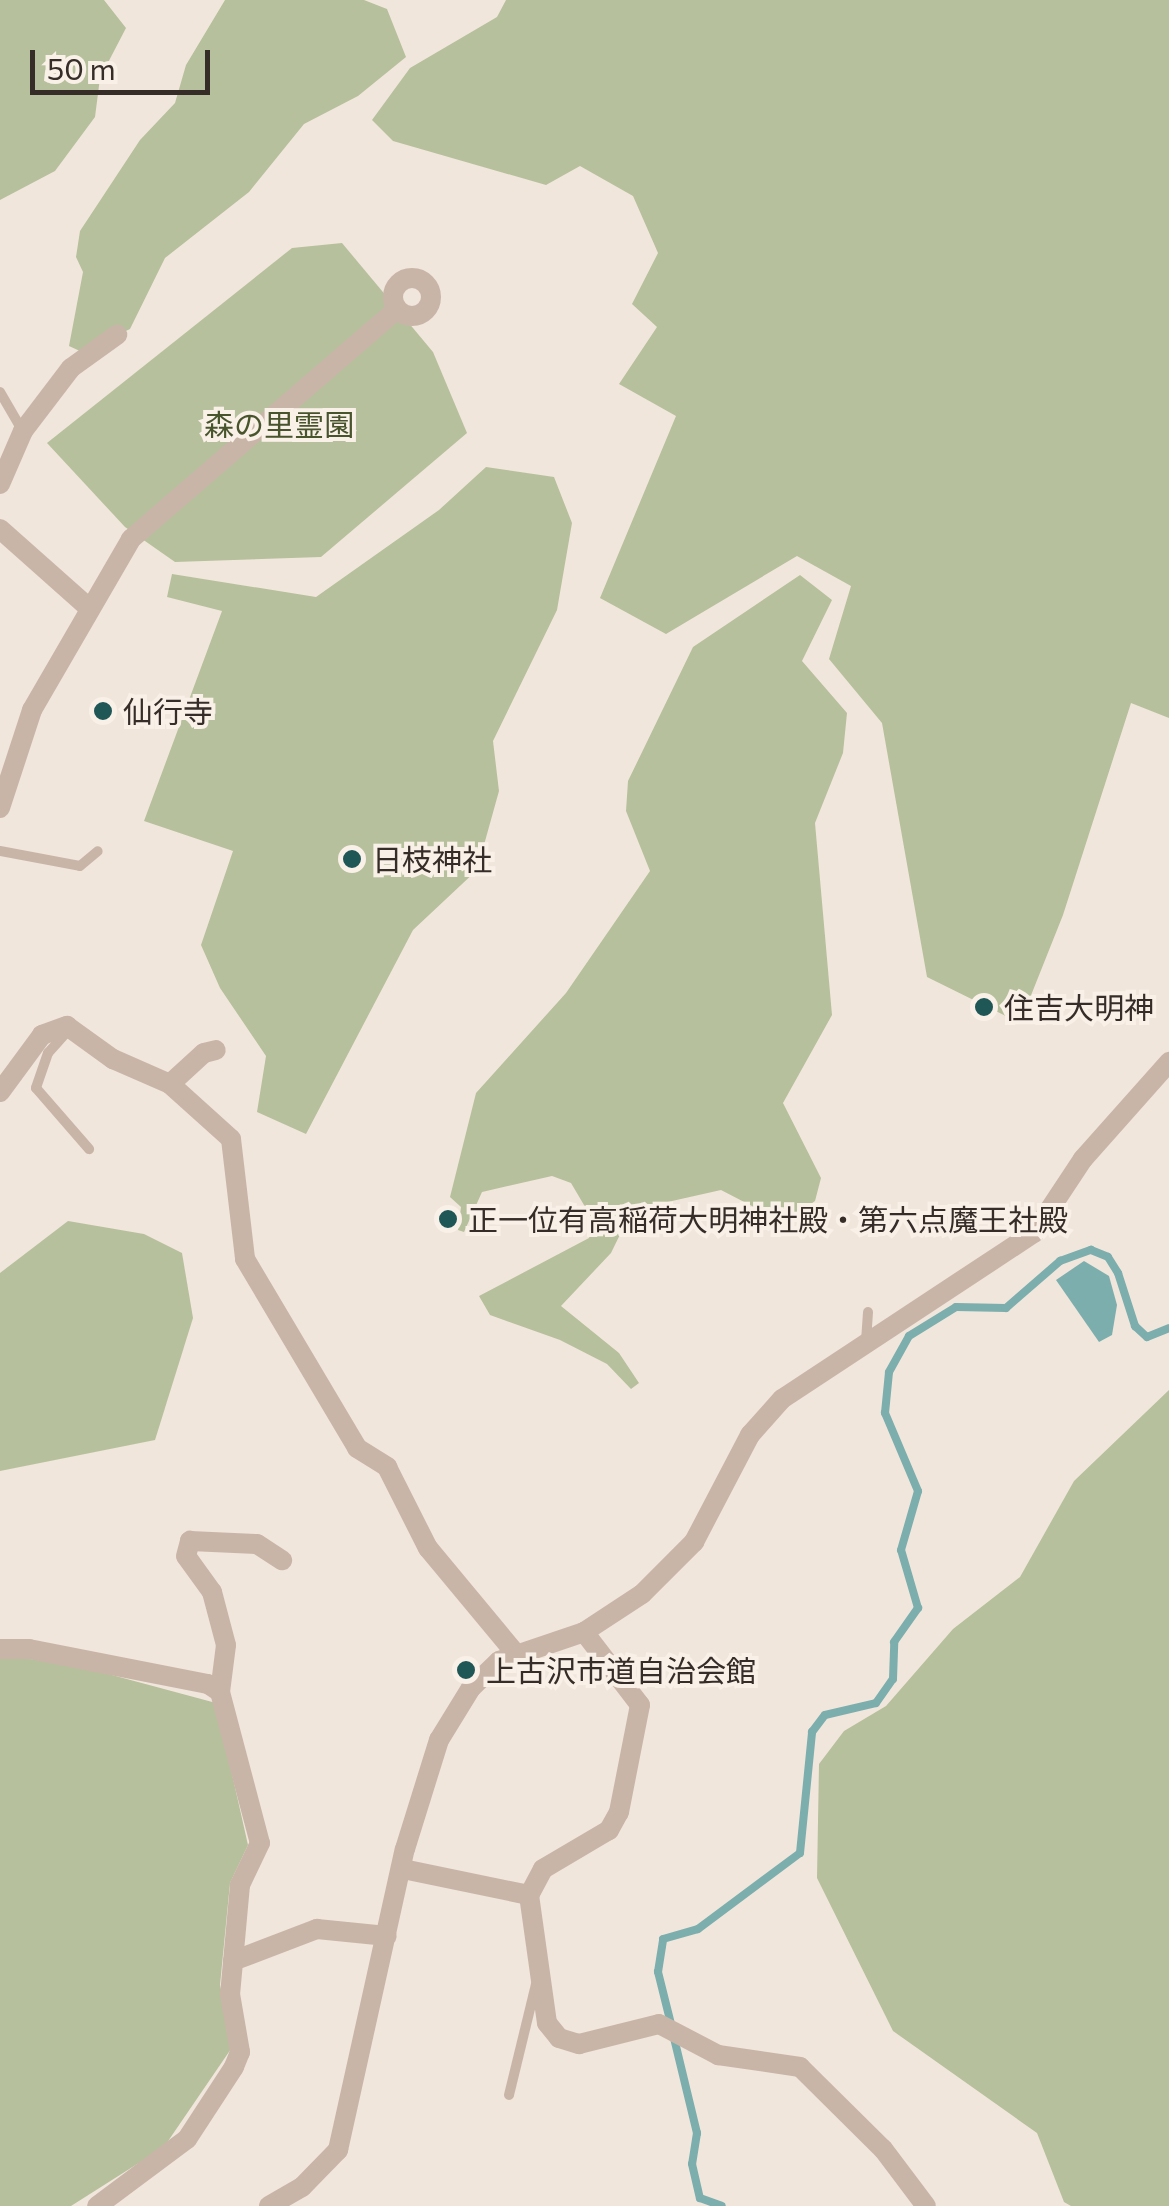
<!DOCTYPE html>
<meta charset="utf-8">
<style>
body{margin:0}
#map{position:relative;width:1169px;height:2206px;overflow:hidden;background:#f1e6dc;font-family:Commissioner,"Noto Sans JP",sans-serif}
div>[style]{position:absolute}
.green>*{inset:0;background:#b6c09c}
.water>*{inset:0;background:#7caead}
.stream>*{height:8px;margin:-4px;padding:0 4px;transform-origin:4px;border-radius:4px;background:#7caead}
.service>*{height:10px;margin:-5px;padding:0 5px;transform-origin:5px;border-radius:5px;background:#c9b5a8}
.minor>*{height:20px;margin:-10px;padding:0 10px;transform-origin:10px;border-radius:10px;background:#c9b5a8}
.minor>.ring{margin:-10px;padding:0;box-sizing:content-box;background:none;border:20px solid #c9b5a8;border-radius:50%}
.dots>*{width:28px;height:28px;translate:-50% -50%;box-sizing:border-box;border:5px solid #f9f0e8;border-radius:50%}
span{translate:-50% -50%;white-space:nowrap;text-align:center;line-height:1.15;-webkit-text-stroke:8px #f9f0e8;paint-order:stroke}
.park-label{font-size:30px;color:#47542c}
.poi-label{font-size:30px;color:#362c28}
.left{translate:0 -50%;text-align:left}
.scale{position:absolute;left:30px;top:50px;width:180px;height:45px;box-sizing:border-box;border:5px solid #362c28;border-top:0;padding-left:12px;font-size:30px;line-height:35px;white-space:nowrap;color:#362c28;-webkit-text-stroke:8px #f9f0e8;paint-order:stroke}
</style>
<div id="map">
<div class="green">
<i style="clip-path:polygon(0 0,104px 0,126px 28px,100px 78px,95px 117px,55px 171px,0 200px)"></i>
<i style="clip-path:polygon(225px 0,364px 0,387px 9px,406px 57px,358px 96px,304px 124px,249px 192px,165px 258px,130px 329px,82px 352px,69px 346px,83px 272px,76px 257px,80px 231px,140px 140px,175px 103px,186px 65px)"></i>
<i style="clip-path:polygon(506px 0,1169px 0,1169px 718px,1131px 703px,1063px 915px,1020px 1023px,927px 977px,882px 723px,829px 659px,851px 586px,797px 556px,666px 634px,600px 598px,676px 416px,619px 384px,657px 327px,632px 304px,658px 253px,633px 196px,580px 166px,546px 185px,393px 141px,372px 120px,410px 68px,497px 17px)"></i>
<i style="clip-path:polygon(342px 243px,433px 352px,467px 433px,321px 557px,175px 562px,125px 527px,47px 443px,292px 248px)"></i>
<i style="clip-path:polygon(486px 467px,554px 477px,572px 523px,557px 610px,493px 741px,499px 791px,477px 870px,413px 930px,306px 1134px,257px 1112px,266px 1056px,220px 988px,201px 945px,233px 851px,144px 821px,222px 611px,167px 597px,172px 574px,316px 597px,439px 510px)"></i>
<i style="clip-path:polygon(800px 575px,832px 600px,802px 661px,847px 713px,843px 753px,815px 823px,832px 1015px,783px 1103px,821px 1178px,815px 1201px,785px 1223px,721px 1190px,632px 1210px,611px 1253px,561px 1306px,619px 1353px,639px 1383px,631px 1389px,607px 1364px,560px 1340px,490px 1315px,479px 1296px,589px 1238px,594px 1222px,571px 1183px,552px 1176px,482px 1192px,464px 1232px,458px 1230px,461px 1207px,450px 1197px,476px 1093px,566px 993px,650px 871px,626px 811px,628px 781px,693px 647px)"></i>
<i style="clip-path:polygon(68px 1221px,144px 1234px,182px 1253px,193px 1318px,155px 1440px,0 1471px,0 1273px)"></i>
<i style="clip-path:polygon(1169px 1390px,1169px 2206px,1071px 2206px,1064px 2202px,1037px 2133px,893px 2031px,817px 1878px,819px 1764px,844px 1731px,886px 1706px,953px 1629px,1020px 1577px,1074px 1481px)"></i>
<i style="clip-path:polygon(0 1657px,60px 1661px,216px 1703px,248px 1845px,230px 1883px,220px 1985px,233px 2046px,164px 2147px,71px 2206px,0 2206px)"></i>
</div>
<div class="water">
<i style="clip-path:polygon(1084px 1261px,1109px 1276px,1117px 1305px,1112px 1335px,1099px 1342px,1056px 1280px)"></i>
</div>
<div class="stream">
<i style="left:671px;top:2024px;width:54px;rotate:-104deg"></i>
<i style="left:658px;top:1972px;width:33px;rotate:-81deg"></i>
<i style="left:663px;top:1939px;width:36px;rotate:-16deg"></i>
<i style="left:698px;top:1929px;width:127px;rotate:-36.7deg"></i>
<i style="left:800px;top:1853px;width:122px;rotate:-84.3deg"></i>
<i style="left:812px;top:1732px;width:21px;rotate:-53deg"></i>
<i style="left:825px;top:1715px;width:52px;rotate:-13.2deg"></i>
<i style="left:876px;top:1703px;width:29px;rotate:-55deg"></i>
<i style="left:893px;top:1679px;width:37px;rotate:-88deg"></i>
<i style="left:894px;top:1642px;width:42px;rotate:-54.8deg"></i>
<i style="left:918px;top:1608px;width:60px;rotate:-106.3deg"></i>
<i style="left:901px;top:1550px;width:61px;rotate:-73.9deg"></i>
<i style="left:918px;top:1491px;width:85px;rotate:-112.9deg"></i>
<i style="left:885px;top:1413px;width:41px;rotate:-84.4deg"></i>
<i style="left:889px;top:1372px;width:41px;rotate:-60.9deg"></i>
<i style="left:909px;top:1336px;width:55px;rotate:-31.7deg"></i>
<i style="left:956px;top:1307px;width:50px;rotate:1.1deg"></i>
<i style="left:1006px;top:1308px;width:72px;rotate:-41deg"></i>
<i style="left:1060px;top:1261px;width:33px;rotate:-20deg"></i>
<i style="left:1091px;top:1250px;width:18px;rotate:22deg"></i>
<i style="left:1108px;top:1257px;width:19px;rotate:58deg"></i>
<i style="left:1118px;top:1273px;width:56px;rotate:72.2deg"></i>
<i style="left:1135px;top:1326px;width:16px;rotate:43deg"></i>
<i style="left:1147px;top:1337px;width:24px;rotate:-22deg"></i>
<i style="left:674px;top:2038px;width:98px;rotate:76.4deg"></i>
<i style="left:697px;top:2133px;width:31px;rotate:99deg"></i>
<i style="left:692px;top:2164px;width:35px;rotate:77deg"></i>
<i style="left:700px;top:2198px;width:23px;rotate:20deg"></i>
</div>
<div class="service">
<i style="left:0;top:392px;width:44px;rotate:59.9deg"></i>
<i style="left:0;top:851px;width:81px;rotate:10.6deg"></i>
<i style="left:80px;top:866px;width:23px;rotate:-40deg"></i>
<i style="left:66px;top:1033px;width:27px;rotate:132deg"></i>
<i style="left:48px;top:1053px;width:37px;rotate:109deg"></i>
<i style="left:36px;top:1088px;width:81px;rotate:49deg"></i>
<i style="left:866px;top:1341px;width:29px;rotate:-86deg"></i>
<i style="left:509px;top:2095px;width:114px;rotate:-76.3deg"></i>
</div>
<div class="minor">
<i class="ring" style="left:393px;top:278px;width:18px;height:18px"></i>
<i style="left:0;top:484px;width:58px;rotate:-66.5deg"></i>
<i style="left:23px;top:431px;width:79px;rotate:-52.7deg"></i>
<i style="left:71px;top:368px;width:57px;rotate:-35.7deg"></i>
<i style="left:0;top:529px;width:119px;rotate:41.6deg"></i>
<i style="left:0;top:808px;width:103px;rotate:-71.9deg"></i>
<i style="left:32px;top:710px;width:198px;rotate:-59.9deg"></i>
<i style="left:131px;top:539px;width:350px;rotate:-40.8deg"></i>
<i style="left:170px;top:1084px;width:46px;rotate:-42.4deg"></i>
<i style="left:204px;top:1053px;width:12px;rotate:-14deg"></i>
<i style="left:0;top:1092px;width:71px;rotate:-53.6deg"></i>
<i style="left:42px;top:1035px;width:27px;rotate:-20deg"></i>
<i style="left:67px;top:1026px;width:57px;rotate:35.7deg"></i>
<i style="left:113px;top:1059px;width:62px;rotate:23.7deg"></i>
<i style="left:170px;top:1084px;width:82px;rotate:42deg"></i>
<i style="left:231px;top:1139px;width:121px;rotate:83.3deg"></i>
<i style="left:245px;top:1259px;width:220px;rotate:59.3deg"></i>
<i style="left:357px;top:1448px;width:36px;rotate:32deg"></i>
<i style="left:387px;top:1467px;width:91px;rotate:63.2deg"></i>
<i style="left:428px;top:1548px;width:138px;rotate:50.3deg"></i>
<i style="left:584px;top:1632px;width:92px;rotate:52.5deg"></i>
<i style="left:640px;top:1705px;width:109px;rotate:101.1deg"></i>
<i style="left:619px;top:1812px;width:21px;rotate:119deg"></i>
<i style="left:609px;top:1830px;width:77px;rotate:149.4deg"></i>
<i style="left:543px;top:1869px;width:30px;rotate:118deg"></i>
<i style="left:529px;top:1895px;width:129px;rotate:82deg"></i>
<i style="left:547px;top:2023px;width:19px;rotate:51deg"></i>
<i style="left:559px;top:2038px;width:21px;rotate:17deg"></i>
<i style="left:579px;top:2044px;width:82px;rotate:-14deg"></i>
<i style="left:659px;top:2024px;width:67px;rotate:27.7deg"></i>
<i style="left:718px;top:2055px;width:83px;rotate:8.3deg"></i>
<i style="left:800px;top:2067px;width:117px;rotate:44.7deg"></i>
<i style="left:883px;top:2149px;width:71px;rotate:53deg"></i>
<i style="left:0;top:1649px;width:29px"></i>
<i style="left:29px;top:1649px;width:182px;rotate:11.1deg"></i>
<i style="left:208px;top:1684px;width:14px;rotate:34deg"></i>
<i style="left:220px;top:1692px;width:156px;rotate:75.2deg"></i>
<i style="left:260px;top:1843px;width:47px;rotate:115.5deg"></i>
<i style="left:240px;top:1885px;width:109px;rotate:95.2deg"></i>
<i style="left:230px;top:1994px;width:59px;rotate:80.2deg"></i>
<i style="left:240px;top:2052px;width:16px;rotate:112deg"></i>
<i style="left:234px;top:2067px;width:86px;rotate:123.1deg"></i>
<i style="left:187px;top:2139px;width:112px;rotate:143.3deg"></i>
<i style="left:220px;top:1692px;width:47px;rotate:-82.7deg"></i>
<i style="left:226px;top:1645px;width:55px;rotate:-104.8deg"></i>
<i style="left:212px;top:1592px;width:44px;rotate:-125.8deg"></i>
<i style="left:186px;top:1556px;width:16px;rotate:-75deg"></i>
<i style="left:190px;top:1541px;width:67px;rotate:2.6deg"></i>
<i style="left:257px;top:1544px;width:30px;rotate:33deg"></i>
<i style="left:403px;top:1869px;width:129px;rotate:11.7deg"></i>
<i style="left:233px;top:1961px;width:90px;rotate:-20.9deg"></i>
<i style="left:317px;top:1929px;width:70px;rotate:5.7deg"></i>
<i style="left:269px;top:2206px;width:38px;rotate:-30deg"></i>
<i style="left:302px;top:2187px;width:52px;rotate:-45.8deg"></i>
<i style="left:338px;top:2150px;width:308px;rotate:-77.5deg"></i>
<i style="left:405px;top:1849px;width:114px;rotate:-72.7deg"></i>
<i style="left:439px;top:1740px;width:61px;rotate:-58.4deg"></i>
<i style="left:471px;top:1688px;width:39px;rotate:-44deg"></i>
<i style="left:499px;top:1661px;width:90px;rotate:-18.8deg"></i>
<i style="left:584px;top:1632px;width:69px;rotate:-33.2deg"></i>
<i style="left:642px;top:1594px;width:74px;rotate:-45deg"></i>
<i style="left:694px;top:1542px;width:121px;rotate:-62.4deg"></i>
<i style="left:750px;top:1435px;width:48px;rotate:-48.4deg"></i>
<i style="left:782px;top:1399px;width:302px;rotate:-33.4deg"></i>
<i style="left:1034px;top:1233px;width:89px;rotate:-56.5deg"></i>
<i style="left:1083px;top:1159px;width:130px;rotate:-48.4deg"></i>
</div>
<div class="dots">
<i style="left:103px;top:711px;background:#1f5656"></i>
<i style="left:352px;top:859px;background:#1f5656"></i>
<i style="left:984px;top:1007px;background:#1f5656"></i>
<i style="left:448px;top:1219px;background:#1f5656"></i>
<i style="left:466px;top:1670px;background:#1f5656"></i>
</div>
<div class="park-label">
<span style="left:279px;top:424px">森の里霊園</span>
</div>
<div class="poi-label">
<span class="left" style="left:123px;top:711px">仙行寺</span>
<span class="left" style="left:372px;top:859px">日枝神社</span>
<span class="left" style="left:1004px;top:1007px">住吉大明神</span>
<span class="left" style="left:468px;top:1219px">正一位有高稲荷大明神社殿・第六点魔王社殿</span>
<span class="left" style="left:486px;top:1670px">上古沢市道自治会館</span>
</div>
<div class="scale">50 m</div>
</div>
